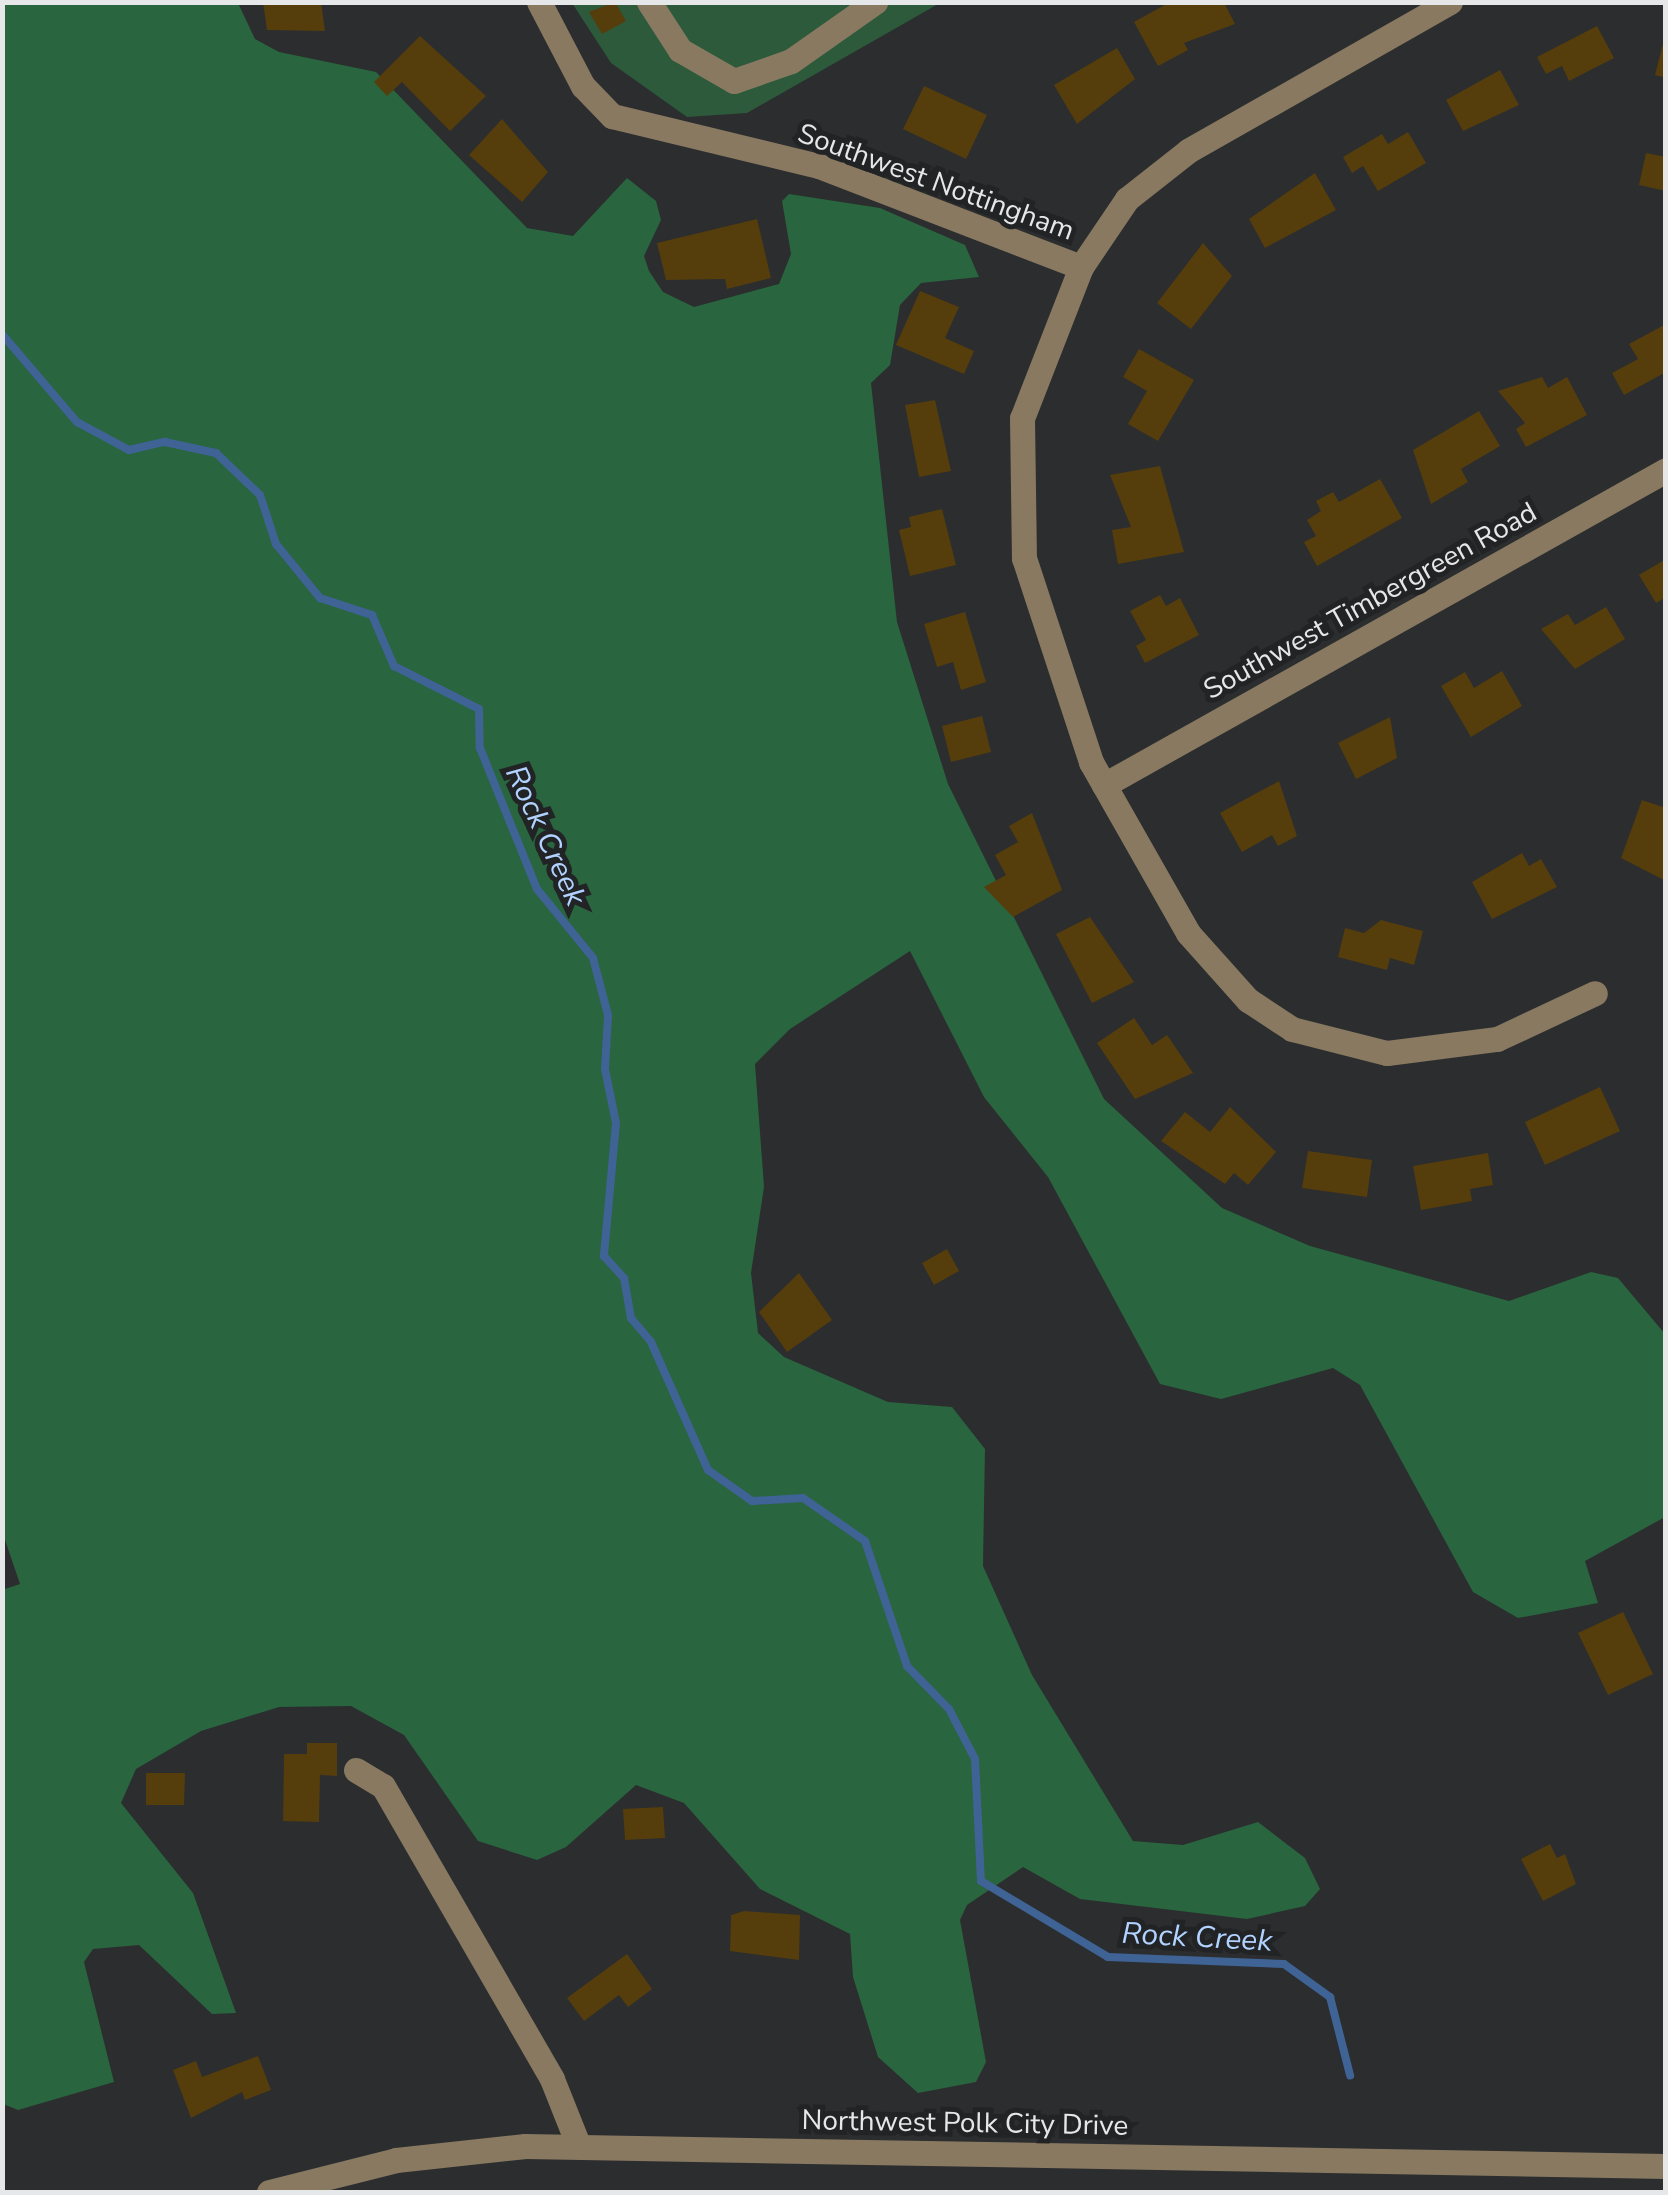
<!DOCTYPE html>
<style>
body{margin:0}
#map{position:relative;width:1668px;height:2195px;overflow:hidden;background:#2b2d2f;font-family:"Nunito Sans",sans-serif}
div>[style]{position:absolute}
.green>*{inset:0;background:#2c5a3b}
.forest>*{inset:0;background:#29653e}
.stream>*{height:8px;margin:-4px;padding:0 4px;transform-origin:4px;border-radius:4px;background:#3f6394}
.building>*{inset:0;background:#563d0c}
.minor>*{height:25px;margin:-12.5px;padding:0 12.5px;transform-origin:12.5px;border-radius:12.5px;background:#887960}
span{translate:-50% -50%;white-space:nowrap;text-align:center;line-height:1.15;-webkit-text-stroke:10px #212325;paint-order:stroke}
.street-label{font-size:28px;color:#e6e7e9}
.water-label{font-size:30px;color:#b2d2ff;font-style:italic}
.frame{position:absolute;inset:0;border:5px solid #e6e7e9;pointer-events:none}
</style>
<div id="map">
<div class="green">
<i style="clip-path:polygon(572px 3px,940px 3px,747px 113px,687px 117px,611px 63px)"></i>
</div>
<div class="forest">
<i style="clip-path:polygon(2px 3px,238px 3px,255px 39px,279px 52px,376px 72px,527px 228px,573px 236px,627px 178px,656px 201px,661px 220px,644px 256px,649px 271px,663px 292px,694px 307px,779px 284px,791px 254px,782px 201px,789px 194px,880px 208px,965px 245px,979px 277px,921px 283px,900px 305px,890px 365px,871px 383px,897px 622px,948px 784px,1104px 1099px,1222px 1208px,1310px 1246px,1509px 1301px,1591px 1272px,1618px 1278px,1665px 1334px,1665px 1517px,1585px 1561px,1598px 1603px,1518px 1618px,1473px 1592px,1360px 1385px,1333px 1368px,1221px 1399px,1160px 1384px,1048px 1177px,984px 1097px,910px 951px,790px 1029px,755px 1064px,764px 1187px,751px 1273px,758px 1333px,784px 1357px,888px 1402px,952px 1407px,985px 1449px,983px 1566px,1032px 1675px,1133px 1841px,1183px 1845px,1258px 1822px,1305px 1858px,1320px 1889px,1305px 1906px,1247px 1919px,1080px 1899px,1023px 1867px,967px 1905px,960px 1920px,986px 2062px,976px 2082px,918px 2093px,878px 2057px,853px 1977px,850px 1934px,760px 1889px,684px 1803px,636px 1785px,566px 1847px,537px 1860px,478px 1841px,404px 1735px,351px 1706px,279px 1707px,201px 1731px,136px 1769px,121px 1803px,193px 1893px,236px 2013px,212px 2014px,139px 1945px,93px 1949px,84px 1962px,114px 2082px,18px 2110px,3px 2104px,2px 1590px,20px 1584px,2px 1531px)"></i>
</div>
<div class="stream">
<i style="left:2px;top:334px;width:116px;rotate:49.6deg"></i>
<i style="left:77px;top:422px;width:59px;rotate:28.3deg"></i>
<i style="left:129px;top:450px;width:37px;rotate:-13deg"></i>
<i style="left:165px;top:442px;width:52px;rotate:12.2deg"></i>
<i style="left:216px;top:453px;width:61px;rotate:43.7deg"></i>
<i style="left:260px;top:495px;width:52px;rotate:71.9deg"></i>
<i style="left:276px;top:544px;width:70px;rotate:50.8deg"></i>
<i style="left:320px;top:598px;width:55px;rotate:18.1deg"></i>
<i style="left:372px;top:615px;width:56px;rotate:66.7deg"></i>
<i style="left:394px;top:666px;width:95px;rotate:26.8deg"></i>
<i style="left:479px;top:709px;width:39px;rotate:89deg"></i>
<i style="left:480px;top:748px;width:152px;rotate:68deg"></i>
<i style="left:537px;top:889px;width:89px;rotate:50.9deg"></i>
<i style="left:593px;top:958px;width:59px;rotate:75.3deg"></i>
<i style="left:608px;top:1015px;width:54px;rotate:93.2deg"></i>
<i style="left:605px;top:1069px;width:55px;rotate:78.5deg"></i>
<i style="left:616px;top:1123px;width:134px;rotate:95.2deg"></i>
<i style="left:604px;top:1256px;width:30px;rotate:48deg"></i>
<i style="left:624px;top:1278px;width:41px;rotate:80.1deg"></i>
<i style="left:631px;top:1318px;width:31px;rotate:50deg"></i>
<i style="left:651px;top:1342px;width:140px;rotate:66deg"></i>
<i style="left:708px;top:1470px;width:54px;rotate:35.2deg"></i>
<i style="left:752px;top:1501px;width:51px;rotate:-3.4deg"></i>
<i style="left:803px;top:1498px;width:75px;rotate:34.7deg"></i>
<i style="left:865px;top:1541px;width:132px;rotate:71.4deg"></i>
<i style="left:907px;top:1666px;width:60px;rotate:45.7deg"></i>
<i style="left:949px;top:1709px;width:56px;rotate:62.5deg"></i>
<i style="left:975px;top:1759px;width:122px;rotate:87.2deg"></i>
<i style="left:981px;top:1881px;width:148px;rotate:30.9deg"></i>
<i style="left:1108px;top:1957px;width:176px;rotate:2.3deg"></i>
<i style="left:1284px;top:1964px;width:57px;rotate:35.7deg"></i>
<i style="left:1330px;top:1997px;width:81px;rotate:75.6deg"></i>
</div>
<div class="building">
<i style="clip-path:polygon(263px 2px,321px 2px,325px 31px,267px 30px)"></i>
<i style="clip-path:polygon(615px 2px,626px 21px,602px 34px,589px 12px)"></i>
<i style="clip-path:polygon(1170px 2px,1224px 2px,1235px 24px,1184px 43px,1188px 50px,1158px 66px,1134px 22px)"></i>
<i style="clip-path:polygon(1597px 26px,1614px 58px,1569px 81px,1562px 66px,1546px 74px,1537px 57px)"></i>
<i style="clip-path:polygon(420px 36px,486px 96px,450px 131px,402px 82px,387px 96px,374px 82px)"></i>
<i style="clip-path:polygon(1664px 40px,1666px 40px,1666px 78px,1655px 75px)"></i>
<i style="clip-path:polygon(1117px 48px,1135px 79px,1077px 124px,1054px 85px)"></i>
<i style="clip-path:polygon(1500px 70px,1519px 105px,1463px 131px,1446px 100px)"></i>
<i style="clip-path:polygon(924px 86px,987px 115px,966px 159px,903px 129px)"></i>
<i style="clip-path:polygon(502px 119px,548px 172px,522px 202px,469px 155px)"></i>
<i style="clip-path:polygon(1408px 132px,1426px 163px,1378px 191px,1363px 166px,1352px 173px,1343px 157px,1382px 134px,1388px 144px)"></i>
<i style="clip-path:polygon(1646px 153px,1666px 157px,1666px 191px,1639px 185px)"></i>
<i style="clip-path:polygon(1315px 173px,1336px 210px,1265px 248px,1249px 219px)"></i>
<i style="clip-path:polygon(757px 219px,771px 278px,727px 289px,725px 279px,666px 280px,657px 243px)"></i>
<i style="clip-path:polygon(1203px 243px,1232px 276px,1191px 329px,1157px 303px)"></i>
<i style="clip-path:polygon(920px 291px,959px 307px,945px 338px,974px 351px,964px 374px,896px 345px)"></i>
<i style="clip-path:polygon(1666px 324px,1666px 372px,1624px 395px,1612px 373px,1638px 359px,1629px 344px)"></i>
<i style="clip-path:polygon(1139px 349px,1194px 380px,1158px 441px,1128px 424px,1147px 391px,1123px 377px)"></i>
<i style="clip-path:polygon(1542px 377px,1548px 388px,1567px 377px,1587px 415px,1526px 447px,1516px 429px,1525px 423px,1498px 391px)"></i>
<i style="clip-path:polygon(935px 400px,951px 471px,919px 477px,905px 405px)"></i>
<i style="clip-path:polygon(1479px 411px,1500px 446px,1461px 469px,1468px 482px,1431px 504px,1413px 450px)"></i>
<i style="clip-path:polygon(1160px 466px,1184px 552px,1118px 564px,1112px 530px,1131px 527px,1110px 475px)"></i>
<i style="clip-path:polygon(1380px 479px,1402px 518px,1317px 566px,1304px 542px,1316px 536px,1307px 520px,1321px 511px,1316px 501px,1333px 492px,1339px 502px)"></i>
<i style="clip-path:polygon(942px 509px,956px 565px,910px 576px,899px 530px,911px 527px,909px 517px)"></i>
<i style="clip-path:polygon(1666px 559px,1666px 597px,1656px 603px,1639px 575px)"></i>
<i style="clip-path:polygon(1160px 595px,1166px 606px,1180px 598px,1199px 635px,1145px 663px,1136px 646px,1146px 640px,1130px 611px)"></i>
<i style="clip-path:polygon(1606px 607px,1625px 639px,1575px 669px,1541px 629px,1568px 614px,1575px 625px)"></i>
<i style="clip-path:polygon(965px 612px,986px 682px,961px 690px,953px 662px,937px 667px,924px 624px)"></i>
<i style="clip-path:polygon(1502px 671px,1522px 706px,1471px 737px,1441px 686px,1465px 672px,1474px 688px)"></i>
<i style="clip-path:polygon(982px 716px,991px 752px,951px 762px,942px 726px)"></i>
<i style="clip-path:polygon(1390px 717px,1397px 758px,1356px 779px,1338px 743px)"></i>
<i style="clip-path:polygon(1279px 781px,1297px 836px,1278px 846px,1272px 835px,1242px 852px,1220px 813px)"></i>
<i style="clip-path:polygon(1642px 800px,1666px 808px,1666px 881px,1621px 858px)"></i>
<i style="clip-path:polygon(1032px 813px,1062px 890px,1013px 917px,984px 887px,1006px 875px,995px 855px,1018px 842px,1009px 826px)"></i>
<i style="clip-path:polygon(1522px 853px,1529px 866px,1541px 859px,1557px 887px,1492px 919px,1472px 882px)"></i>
<i style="clip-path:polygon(1090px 917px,1134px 982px,1092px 1003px,1056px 934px)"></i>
<i style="clip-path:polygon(1381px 920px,1423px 931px,1414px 965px,1390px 958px,1387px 970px,1338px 957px,1345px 928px,1364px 933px)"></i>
<i style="clip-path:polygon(1134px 1018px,1152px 1045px,1167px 1035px,1193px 1073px,1135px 1099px,1097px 1043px)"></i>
<i style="clip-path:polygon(1600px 1087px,1620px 1131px,1545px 1165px,1525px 1122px)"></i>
<i style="clip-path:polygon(1230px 1107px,1276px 1152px,1248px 1185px,1234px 1173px,1225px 1184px,1161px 1141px,1185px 1112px,1210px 1132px)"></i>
<i style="clip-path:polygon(1308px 1151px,1372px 1160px,1367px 1197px,1302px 1188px)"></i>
<i style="clip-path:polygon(1488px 1153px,1493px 1185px,1470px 1189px,1472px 1201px,1421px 1210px,1413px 1166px)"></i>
<i style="clip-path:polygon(947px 1249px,959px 1271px,934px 1285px,922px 1263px)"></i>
<i style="clip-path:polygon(799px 1273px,832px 1320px,787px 1352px,759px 1312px)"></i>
<i style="clip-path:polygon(1623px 1612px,1653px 1674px,1608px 1695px,1578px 1633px)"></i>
<i style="clip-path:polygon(307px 1743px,337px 1743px,337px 1776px,320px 1775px,319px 1822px,283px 1821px,284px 1754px,307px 1754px)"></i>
<i style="clip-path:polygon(146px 1773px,185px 1773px,184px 1805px,146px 1805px)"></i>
<i style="clip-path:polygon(663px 1807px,665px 1838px,625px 1840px,623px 1809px)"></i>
<i style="clip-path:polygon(1550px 1844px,1557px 1858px,1565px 1854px,1576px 1884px,1543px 1901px,1521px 1859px)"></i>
<i style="clip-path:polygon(744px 1911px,800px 1915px,799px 1960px,730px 1951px,731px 1915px)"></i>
<i style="clip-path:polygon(627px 1954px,652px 1989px,628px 2007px,619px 1995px,584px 2021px,567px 1998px)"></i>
<i style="clip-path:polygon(258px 2056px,271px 2090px,245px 2100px,242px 2092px,191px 2118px,173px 2070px,196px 2061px,202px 2077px)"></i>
</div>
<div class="minor">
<i style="left:539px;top:2px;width:95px;rotate:62.4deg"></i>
<i style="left:583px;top:86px;width:42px;rotate:46deg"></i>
<i style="left:612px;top:116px;width:213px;rotate:13.6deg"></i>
<i style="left:819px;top:166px;width:281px;rotate:21.1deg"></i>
<i style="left:649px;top:2px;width:57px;rotate:57.1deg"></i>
<i style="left:680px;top:50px;width:62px;rotate:29.9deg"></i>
<i style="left:734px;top:81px;width:60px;rotate:-19.3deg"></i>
<i style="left:791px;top:61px;width:103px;rotate:-35.1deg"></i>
<i style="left:1450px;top:2px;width:301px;rotate:150.4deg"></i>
<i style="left:1188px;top:151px;width:78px;rotate:141.8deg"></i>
<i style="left:1127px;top:199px;width:82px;rotate:124.1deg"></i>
<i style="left:1081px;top:267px;width:162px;rotate:111.3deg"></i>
<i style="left:1022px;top:418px;width:140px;rotate:89.2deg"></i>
<i style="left:1024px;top:558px;width:215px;rotate:71.8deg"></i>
<i style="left:1091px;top:762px;width:197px;rotate:60.4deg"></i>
<i style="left:1188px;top:933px;width:90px;rotate:48.2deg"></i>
<i style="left:1248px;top:1000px;width:53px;rotate:33.4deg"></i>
<i style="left:1292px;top:1029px;width:98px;rotate:14.2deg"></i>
<i style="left:1387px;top:1053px;width:111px;rotate:-7.3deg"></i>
<i style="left:1497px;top:1039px;width:108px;rotate:-25.1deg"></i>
<i style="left:1104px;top:785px;width:644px;rotate:-29.27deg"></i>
<i style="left:356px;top:1770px;width:31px;rotate:31deg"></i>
<i style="left:383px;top:1786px;width:338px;rotate:60deg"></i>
<i style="left:552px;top:2079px;width:73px;rotate:68.3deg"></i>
<i style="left:269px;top:2192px;width:131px;rotate:-14.1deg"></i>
<i style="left:396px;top:2160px;width:130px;rotate:-6.2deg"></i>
<i style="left:525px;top:2146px;width:1141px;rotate:1deg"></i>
</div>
<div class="street-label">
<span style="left:936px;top:182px;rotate:20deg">Southwest Nottingham</span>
<span style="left:1370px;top:601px;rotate:-29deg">Southwest Timbergreen Road</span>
<span style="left:965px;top:2123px;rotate:1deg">Northwest Polk City Drive</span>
</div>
<div class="water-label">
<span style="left:545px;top:836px;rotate:65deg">Rock Creek</span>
<span style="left:1197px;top:1938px;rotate:3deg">Rock Creek</span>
</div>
<div class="frame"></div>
</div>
